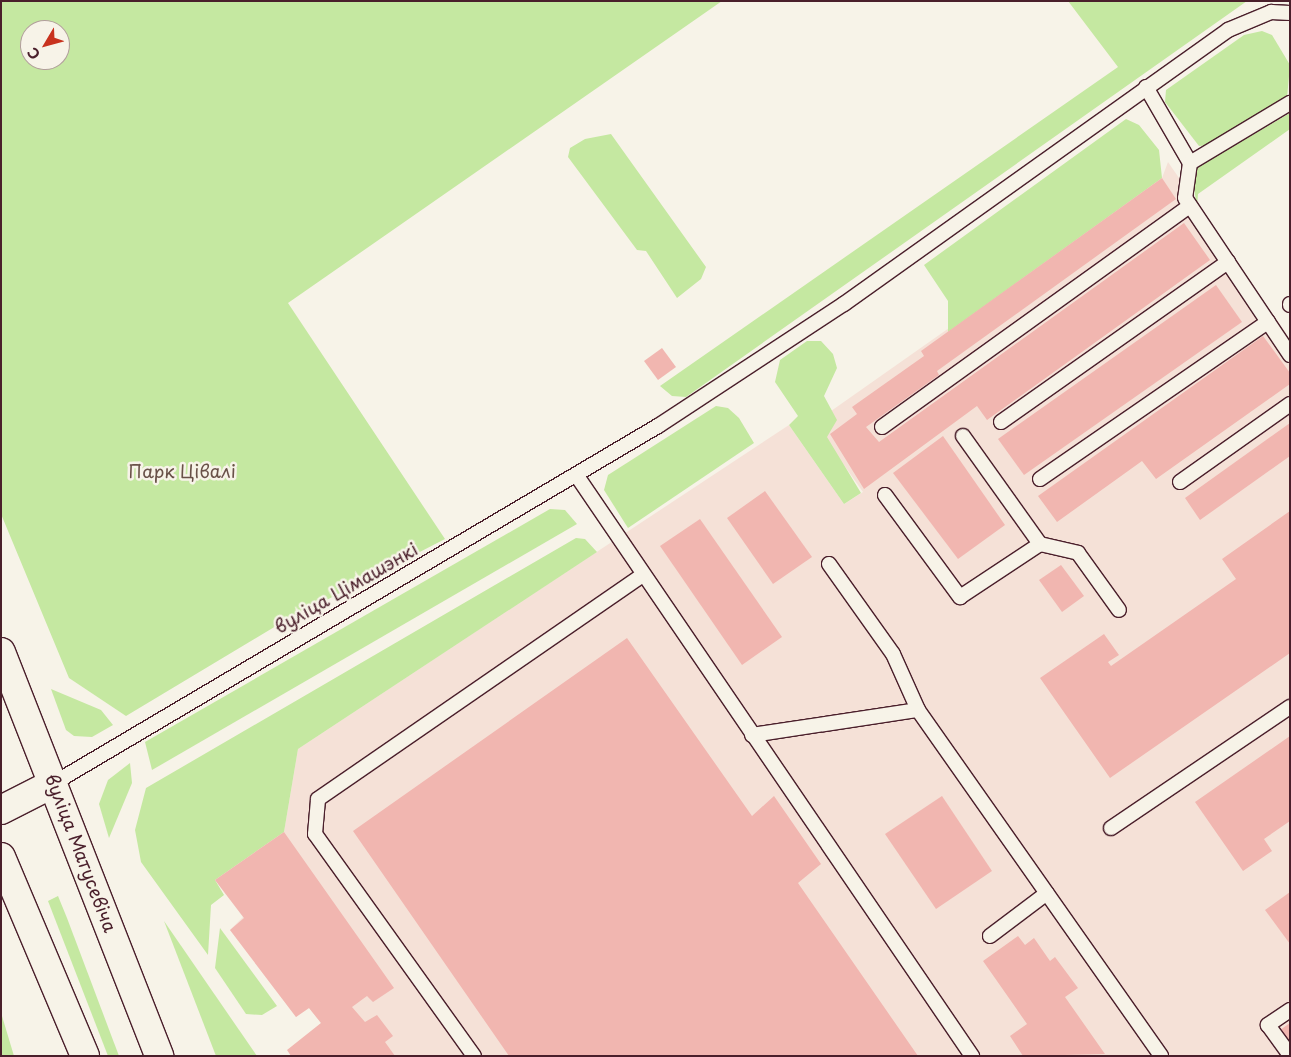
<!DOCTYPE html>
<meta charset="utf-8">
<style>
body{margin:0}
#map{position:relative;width:1291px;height:1057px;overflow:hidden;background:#f7f3e8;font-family:"Playpen Sans",sans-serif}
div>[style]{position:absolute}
.built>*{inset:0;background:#f5e1d7}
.green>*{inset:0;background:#c5e8a1}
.building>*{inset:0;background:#f1b6b0}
.roads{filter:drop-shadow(1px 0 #4a1f2b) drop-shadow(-1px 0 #4a1f2b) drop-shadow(0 1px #4a1f2b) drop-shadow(0 -1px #4a1f2b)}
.lane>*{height:14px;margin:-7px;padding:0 7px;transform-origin:7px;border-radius:7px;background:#f7f3e8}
.secondary>*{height:28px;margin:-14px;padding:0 14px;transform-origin:14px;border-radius:14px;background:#f7f3e8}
span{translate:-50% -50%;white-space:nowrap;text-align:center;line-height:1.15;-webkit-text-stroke:5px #f7f3e8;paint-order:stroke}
.park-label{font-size:18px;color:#695148}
.street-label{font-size:18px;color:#4a1f2b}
.frame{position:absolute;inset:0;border:2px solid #4a1f2b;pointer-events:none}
.north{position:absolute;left:20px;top:20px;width:50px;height:50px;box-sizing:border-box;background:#f7f3e8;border:1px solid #b29e9c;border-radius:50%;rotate:233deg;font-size:14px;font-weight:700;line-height:20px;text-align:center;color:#4a1f2b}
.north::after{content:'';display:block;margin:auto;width:18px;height:22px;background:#c8321e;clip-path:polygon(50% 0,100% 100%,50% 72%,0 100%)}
</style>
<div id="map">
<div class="built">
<i style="clip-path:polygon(1168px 162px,1290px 339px,1290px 1056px,291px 1056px,321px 1023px,309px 1008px,296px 1017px,230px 930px,243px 917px,215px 880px,284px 832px,298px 749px,789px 425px,844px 504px,863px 492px,814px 423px,1162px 178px)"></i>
</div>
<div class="green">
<i style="clip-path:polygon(evenodd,1px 1px,722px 1px,288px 303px,445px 539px,276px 626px,126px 716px,69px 678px,1px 514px,1px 1px,30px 30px,60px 30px,60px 60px,30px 60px,30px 30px)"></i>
<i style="clip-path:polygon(1068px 1px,1247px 1px,686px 397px,672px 396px,660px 386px,1118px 67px)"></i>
<i style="clip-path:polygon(1262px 31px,1272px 35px,1290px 65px,1287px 98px,1210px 145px,1199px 146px,1165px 102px,1166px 90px,1244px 35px)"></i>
<i style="clip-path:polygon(1290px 113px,1290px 129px,1198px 194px,1197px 207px,1192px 177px,1198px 167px)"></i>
<i style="clip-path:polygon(1126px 119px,1139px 125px,1159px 150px,1162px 178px,948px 332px,948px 301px,924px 265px)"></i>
<i style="clip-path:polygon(611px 134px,706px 267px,701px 279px,677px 298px,646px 251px,637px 250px,568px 157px,570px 148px,585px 139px)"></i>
<i style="clip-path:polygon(807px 341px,821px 341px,833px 354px,837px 368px,824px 396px,837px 420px,827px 437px,861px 493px,844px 504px,789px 425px,798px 416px,775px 382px,780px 360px)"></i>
<i style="clip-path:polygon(716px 406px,728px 408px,739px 418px,754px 443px,628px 528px,604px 490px,608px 475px)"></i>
<i style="clip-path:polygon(550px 509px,565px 510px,577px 524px,152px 770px,145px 742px)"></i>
<i style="clip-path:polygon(576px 538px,585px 539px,597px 552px,298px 749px,284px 832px,215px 880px,224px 895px,211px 905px,208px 955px,141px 862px,135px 830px,146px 788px)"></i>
<i style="clip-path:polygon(51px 689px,101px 710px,113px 725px,92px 737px,74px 736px,66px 730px)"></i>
<i style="clip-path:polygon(130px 763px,132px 783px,109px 838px,99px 804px,108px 780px)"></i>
<i style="clip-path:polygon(58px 896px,67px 918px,119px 1056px,108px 1056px,48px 901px)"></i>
<i style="clip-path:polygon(164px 921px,257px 1056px,216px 1056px)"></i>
<i style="clip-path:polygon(220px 928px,277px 1006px,262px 1015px,246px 1014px,215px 968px)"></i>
<i style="clip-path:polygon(1px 1016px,2px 1016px,14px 1056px,1px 1056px)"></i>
</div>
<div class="building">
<i style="clip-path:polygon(1162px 178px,1176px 199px,937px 371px,939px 375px,866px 427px,879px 442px,1184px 223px,1210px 260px,987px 420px,977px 406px,864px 489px,830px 434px,857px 414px,852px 407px,924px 356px,921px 351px)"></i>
<i style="clip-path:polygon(1216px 285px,1242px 322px,1024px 475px,998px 439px)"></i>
<i style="clip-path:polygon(1263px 336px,1290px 373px,1290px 384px,1156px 479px,1142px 461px,1057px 522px,1038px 496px)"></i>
<i style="clip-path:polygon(662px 348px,676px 367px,658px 380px,644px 361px)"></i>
<i style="clip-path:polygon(1290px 423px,1290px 456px,1200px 520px,1185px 498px)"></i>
<i style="clip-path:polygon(943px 436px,1005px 525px,958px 559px,893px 473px)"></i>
<i style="clip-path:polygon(765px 491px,812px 557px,773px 584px,727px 518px)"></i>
<i style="clip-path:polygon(1290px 511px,1290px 653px,1110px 778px,1040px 678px,1104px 634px,1119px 655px,1108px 662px,1111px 666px,1236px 579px,1222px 559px)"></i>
<i style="clip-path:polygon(700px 519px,782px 637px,742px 665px,660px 546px)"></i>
<i style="clip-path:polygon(1061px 565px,1084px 596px,1062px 612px,1039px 580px)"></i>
<i style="clip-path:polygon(627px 638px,752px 816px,774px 796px,821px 864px,798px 883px,918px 1056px,509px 1056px,353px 831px)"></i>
<i style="clip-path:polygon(1290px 736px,1290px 821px,1264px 839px,1272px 851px,1243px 871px,1195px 802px)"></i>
<i style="clip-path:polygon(942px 796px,992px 871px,936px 909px,885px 834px)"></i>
<i style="clip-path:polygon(284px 832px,394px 988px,373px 1002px,367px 996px,352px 1007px,365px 1022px,377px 1015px,393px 1036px,385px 1042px,395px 1056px,291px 1056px,287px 1050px,321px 1023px,309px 1008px,296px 1017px,230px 930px,244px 918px,215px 880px)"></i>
<i style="clip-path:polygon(1290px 892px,1290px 944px,1265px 910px)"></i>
<i style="clip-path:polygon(1018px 936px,1025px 945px,1034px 938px,1050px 961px,1055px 957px,1078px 988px,1065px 997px,1105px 1054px,1023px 1056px,1010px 1036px,1027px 1024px,983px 961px)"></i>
<i style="clip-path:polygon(1290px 1023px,1290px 1042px,1280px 1030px)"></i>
</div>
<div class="roads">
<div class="lane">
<i style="left:1146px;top:87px;width:88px;rotate:59.9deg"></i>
<i style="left:1190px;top:163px;width:117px;rotate:-31deg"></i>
<i style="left:1190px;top:163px;width:35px;rotate:98deg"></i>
<i style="left:1185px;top:198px;width:189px;rotate:56.2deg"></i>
<i style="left:1290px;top:305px;width:1px;rotate:-90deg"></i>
<i style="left:1001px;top:422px;width:278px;rotate:-35.2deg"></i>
<i style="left:882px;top:427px;width:379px;rotate:-35.7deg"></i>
<i style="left:963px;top:436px;width:133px;rotate:54.5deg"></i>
<i style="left:577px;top:476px;width:702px;rotate:55.74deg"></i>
<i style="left:1040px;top:479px;width:277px;rotate:-34.6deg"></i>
<i style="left:1180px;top:482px;width:135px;rotate:-35.3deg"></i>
<i style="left:885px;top:495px;width:127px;rotate:53.7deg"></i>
<i style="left:960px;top:597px;width:96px;rotate:-33.5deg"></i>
<i style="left:1040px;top:544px;width:39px;rotate:13deg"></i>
<i style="left:1078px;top:553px;width:70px;rotate:54.3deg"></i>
<i style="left:829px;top:564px;width:110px;rotate:54.6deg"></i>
<i style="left:893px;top:654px;width:61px;rotate:65.9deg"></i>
<i style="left:752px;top:735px;width:168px;rotate:-8.6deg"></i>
<i style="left:918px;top:710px;width:423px;rotate:54.9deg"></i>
<i style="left:54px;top:783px;width:702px;rotate:-30.59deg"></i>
<i style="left:658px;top:426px;width:222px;rotate:-33.3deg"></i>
<i style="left:844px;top:304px;width:472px;rotate:-35.5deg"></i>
<i style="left:1228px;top:30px;width:47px;rotate:-22.7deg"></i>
<i style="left:1271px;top:12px;width:19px;rotate:3deg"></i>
<i style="left:1111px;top:828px;width:216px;rotate:-34.1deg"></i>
<i style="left:990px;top:936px;width:71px;rotate:-37deg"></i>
<i style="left:1290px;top:1010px;width:27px;rotate:146deg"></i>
<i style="left:1268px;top:1025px;width:37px;rotate:54deg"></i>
<i style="left:474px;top:1056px;width:273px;rotate:-125.6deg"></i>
<i style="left:315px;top:834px;width:35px;rotate:-85deg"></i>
<i style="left:318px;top:799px;width:395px;rotate:-34.6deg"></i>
</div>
<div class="secondary">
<i style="left:1px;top:652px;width:434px;rotate:68.6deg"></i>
<i style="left:1px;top:810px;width:59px;rotate:-27deg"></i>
<i style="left:1px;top:857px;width:216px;rotate:67.1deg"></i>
</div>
</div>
<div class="park-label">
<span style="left:182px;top:471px">Парк Цівалі</span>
</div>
<div class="street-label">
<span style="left:346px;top:588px;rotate:-30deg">вуліца Цімашэнкі</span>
<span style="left:81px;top:853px;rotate:69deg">вуліца Матусевіча</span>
</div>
<div class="frame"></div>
<div class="north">С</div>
</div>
